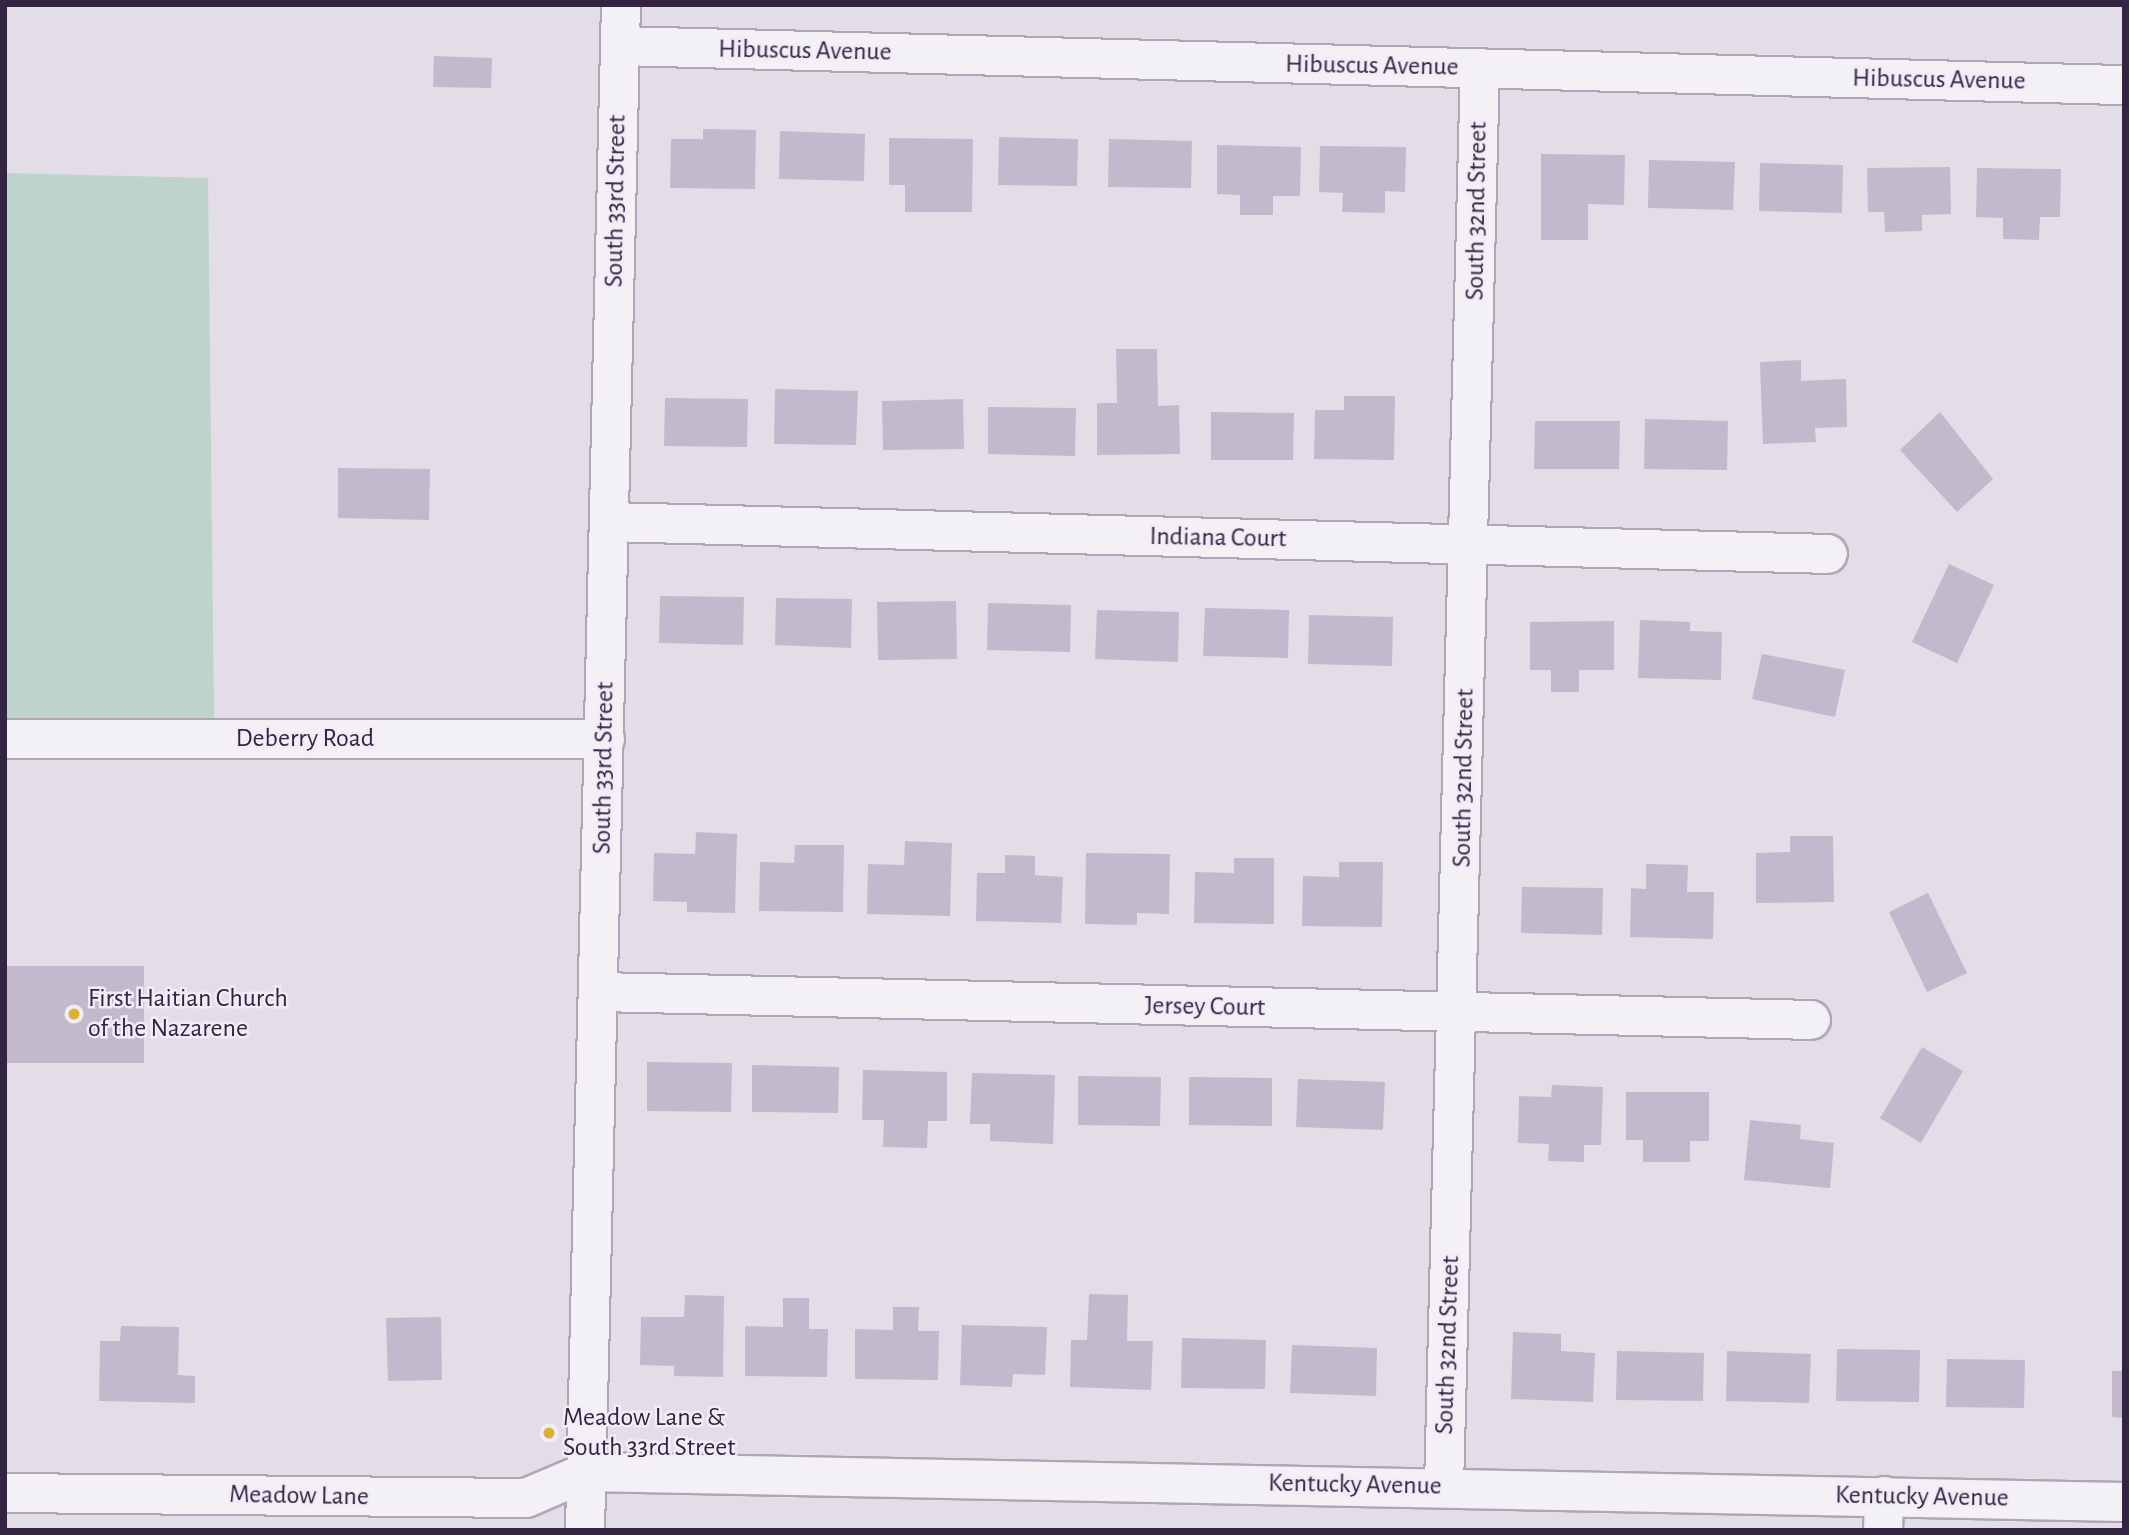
<!DOCTYPE html>
<style>
body{margin:0}
#map{position:relative;width:2129px;height:1535px;overflow:hidden;background:#e3dde8;font-family:"Alegreya Sans",sans-serif}
div>[style]{position:absolute}
.green>*{inset:0;background:#bdd3cb}
.building>*{inset:0;background:#c3b9cc}
.roads{filter:drop-shadow(2px 0 #aea6b6) drop-shadow(-2px 0 #aea6b6) drop-shadow(0 2px #aea6b6) drop-shadow(0 -2px #aea6b6)}
.minor>*{height:38px;margin:-19px;padding:0 19px;transform-origin:19px;border-radius:19px;background:#f3f0f6}
.tertiary>*{height:38px;margin:-19px;padding:0 19px;transform-origin:19px;border-radius:19px;background:#f3f0f6}
.dots>*{width:19px;height:19px;translate:-50% -50%;box-sizing:border-box;border:4px solid #f1ecf6;border-radius:50%}
span{translate:-50% -50%;white-space:nowrap;text-align:center;line-height:1.15;-webkit-text-stroke:5px #f1ecf6;paint-order:stroke}
.street-label{font-size:26px;color:#332541}
.poi-label{font-size:26px;color:#332541}
.left{translate:0 -50%;text-align:left}
.frame{position:absolute;inset:0;border:7px solid #332541;pointer-events:none}
</style>
<div id="map">
<div class="green">
<i style="clip-path:polygon(5px 173px,208px 178px,214px 719px,5px 719px)"></i>
</div>
<div class="building">
<i style="clip-path:polygon(434px 56px,492px 58px,491px 88px,433px 87px)"></i>
<i style="clip-path:polygon(703px 129px,756px 130px,755px 189px,670px 188px,671px 139px,703px 139px)"></i>
<i style="clip-path:polygon(780px 131px,865px 134px,864px 181px,779px 179px)"></i>
<i style="clip-path:polygon(999px 137px,1078px 139px,1077px 186px,998px 185px)"></i>
<i style="clip-path:polygon(889px 138px,973px 139px,972px 212px,905px 212px,905px 185px,889px 185px)"></i>
<i style="clip-path:polygon(1109px 139px,1192px 141px,1191px 188px,1108px 187px)"></i>
<i style="clip-path:polygon(1217px 145px,1301px 147px,1300px 196px,1273px 196px,1273px 215px,1240px 215px,1240px 195px,1217px 194px)"></i>
<i style="clip-path:polygon(1320px 146px,1406px 147px,1405px 192px,1385px 191px,1385px 213px,1342px 212px,1343px 193px,1319px 192px)"></i>
<i style="clip-path:polygon(1541px 154px,1625px 155px,1624px 205px,1588px 204px,1588px 240px,1541px 240px)"></i>
<i style="clip-path:polygon(1649px 160px,1735px 162px,1733px 210px,1648px 208px)"></i>
<i style="clip-path:polygon(1760px 163px,1843px 165px,1842px 213px,1759px 211px)"></i>
<i style="clip-path:polygon(1950px 167px,1951px 214px,1922px 215px,1922px 231px,1885px 232px,1884px 212px,1868px 212px,1867px 168px)"></i>
<i style="clip-path:polygon(1977px 168px,2061px 169px,2060px 217px,2040px 217px,2039px 240px,2003px 239px,2003px 218px,1976px 217px)"></i>
<i style="clip-path:polygon(1116px 349px,1157px 349px,1158px 406px,1179px 405px,1180px 454px,1097px 455px,1097px 403px,1117px 403px)"></i>
<i style="clip-path:polygon(1801px 360px,1801px 381px,1846px 379px,1847px 427px,1815px 428px,1816px 442px,1763px 444px,1760px 362px)"></i>
<i style="clip-path:polygon(775px 389px,858px 391px,856px 445px,774px 444px)"></i>
<i style="clip-path:polygon(1344px 396px,1395px 396px,1394px 460px,1314px 459px,1315px 410px,1344px 410px)"></i>
<i style="clip-path:polygon(665px 398px,748px 399px,747px 447px,664px 446px)"></i>
<i style="clip-path:polygon(963px 399px,964px 449px,883px 450px,882px 401px)"></i>
<i style="clip-path:polygon(988px 407px,1076px 408px,1075px 456px,988px 454px)"></i>
<i style="clip-path:polygon(1211px 412px,1294px 413px,1293px 460px,1211px 460px)"></i>
<i style="clip-path:polygon(1940px 412px,1993px 479px,1957px 512px,1900px 450px)"></i>
<i style="clip-path:polygon(1645px 419px,1728px 421px,1727px 470px,1644px 469px)"></i>
<i style="clip-path:polygon(1535px 421px,1620px 421px,1619px 469px,1534px 469px)"></i>
<i style="clip-path:polygon(338px 468px,430px 469px,429px 520px,338px 518px)"></i>
<i style="clip-path:polygon(1949px 564px,1994px 585px,1957px 663px,1912px 642px)"></i>
<i style="clip-path:polygon(660px 596px,744px 597px,743px 645px,659px 643px)"></i>
<i style="clip-path:polygon(776px 598px,852px 599px,851px 648px,775px 645px)"></i>
<i style="clip-path:polygon(956px 601px,957px 659px,878px 660px,877px 602px)"></i>
<i style="clip-path:polygon(988px 603px,1071px 605px,1070px 652px,987px 650px)"></i>
<i style="clip-path:polygon(1205px 608px,1289px 610px,1288px 658px,1203px 656px)"></i>
<i style="clip-path:polygon(1097px 610px,1179px 612px,1178px 662px,1095px 659px)"></i>
<i style="clip-path:polygon(1309px 615px,1393px 617px,1392px 666px,1308px 664px)"></i>
<i style="clip-path:polygon(1640px 620px,1690px 622px,1690px 631px,1722px 632px,1721px 680px,1638px 678px)"></i>
<i style="clip-path:polygon(1614px 621px,1614px 670px,1579px 670px,1579px 692px,1551px 692px,1551px 670px,1530px 670px,1530px 622px)"></i>
<i style="clip-path:polygon(1762px 654px,1845px 670px,1835px 717px,1752px 699px)"></i>
<i style="clip-path:polygon(696px 832px,737px 834px,735px 913px,687px 912px,687px 902px,653px 901px,654px 853px,695px 854px)"></i>
<i style="clip-path:polygon(1790px 836px,1833px 836px,1834px 902px,1756px 903px,1756px 853px,1790px 852px)"></i>
<i style="clip-path:polygon(905px 841px,952px 843px,950px 916px,867px 914px,868px 864px,904px 865px)"></i>
<i style="clip-path:polygon(795px 845px,844px 845px,843px 912px,759px 911px,760px 862px,794px 863px)"></i>
<i style="clip-path:polygon(1086px 853px,1170px 854px,1169px 914px,1137px 913px,1137px 925px,1085px 924px)"></i>
<i style="clip-path:polygon(1005px 855px,1035px 856px,1035px 875px,1063px 877px,1061px 923px,976px 921px,977px 873px,1005px 873px)"></i>
<i style="clip-path:polygon(1234px 858px,1274px 858px,1274px 924px,1194px 923px,1195px 872px,1234px 873px)"></i>
<i style="clip-path:polygon(1339px 862px,1383px 862px,1382px 927px,1302px 926px,1303px 876px,1339px 877px)"></i>
<i style="clip-path:polygon(1646px 864px,1688px 865px,1687px 892px,1714px 892px,1713px 939px,1630px 937px,1631px 888px,1646px 889px)"></i>
<i style="clip-path:polygon(1522px 887px,1603px 888px,1602px 935px,1521px 933px)"></i>
<i style="clip-path:polygon(1928px 893px,1967px 973px,1927px 992px,1889px 912px)"></i>
<i style="clip-path:polygon(5px 966px,144px 966px,144px 1063px,5px 1063px)"></i>
<i style="clip-path:polygon(1922px 1047px,1963px 1071px,1921px 1143px,1880px 1118px)"></i>
<i style="clip-path:polygon(647px 1062px,732px 1063px,731px 1112px,647px 1111px)"></i>
<i style="clip-path:polygon(752px 1065px,839px 1067px,838px 1113px,752px 1112px)"></i>
<i style="clip-path:polygon(863px 1070px,947px 1072px,947px 1121px,928px 1121px,927px 1148px,883px 1147px,884px 1120px,862px 1120px)"></i>
<i style="clip-path:polygon(972px 1073px,1055px 1075px,1053px 1144px,990px 1141px,990px 1124px,970px 1124px)"></i>
<i style="clip-path:polygon(1078px 1076px,1161px 1077px,1160px 1126px,1078px 1125px)"></i>
<i style="clip-path:polygon(1189px 1077px,1272px 1078px,1272px 1126px,1189px 1125px)"></i>
<i style="clip-path:polygon(1298px 1079px,1385px 1082px,1383px 1130px,1296px 1127px)"></i>
<i style="clip-path:polygon(1552px 1085px,1603px 1087px,1601px 1145px,1584px 1145px,1584px 1162px,1548px 1161px,1549px 1144px,1518px 1143px,1519px 1096px,1551px 1097px)"></i>
<i style="clip-path:polygon(1626px 1092px,1709px 1092px,1709px 1141px,1690px 1141px,1690px 1162px,1643px 1162px,1643px 1140px,1626px 1140px)"></i>
<i style="clip-path:polygon(1750px 1120px,1801px 1125px,1800px 1139px,1834px 1143px,1830px 1188px,1744px 1180px)"></i>
<i style="clip-path:polygon(1089px 1294px,1128px 1295px,1127px 1341px,1153px 1341px,1151px 1390px,1070px 1387px,1071px 1340px,1087px 1340px)"></i>
<i style="clip-path:polygon(685px 1295px,724px 1296px,723px 1377px,674px 1376px,674px 1366px,640px 1365px,641px 1317px,684px 1317px)"></i>
<i style="clip-path:polygon(783px 1298px,809px 1298px,809px 1329px,828px 1329px,827px 1377px,745px 1376px,745px 1326px,783px 1327px)"></i>
<i style="clip-path:polygon(893px 1307px,919px 1307px,918px 1331px,939px 1331px,938px 1380px,855px 1379px,855px 1329px,893px 1330px)"></i>
<i style="clip-path:polygon(441px 1317px,442px 1380px,388px 1381px,386px 1318px)"></i>
<i style="clip-path:polygon(962px 1325px,1047px 1327px,1045px 1375px,1013px 1374px,1012px 1387px,960px 1385px)"></i>
<i style="clip-path:polygon(121px 1326px,179px 1327px,178px 1375px,195px 1376px,195px 1403px,99px 1401px,100px 1341px,120px 1341px)"></i>
<i style="clip-path:polygon(1513px 1332px,1561px 1334px,1561px 1351px,1595px 1353px,1593px 1402px,1511px 1399px)"></i>
<i style="clip-path:polygon(1182px 1338px,1266px 1340px,1265px 1389px,1181px 1388px)"></i>
<i style="clip-path:polygon(1292px 1345px,1377px 1348px,1376px 1396px,1290px 1393px)"></i>
<i style="clip-path:polygon(1837px 1349px,1920px 1350px,1919px 1402px,1836px 1401px)"></i>
<i style="clip-path:polygon(1617px 1351px,1704px 1353px,1703px 1401px,1616px 1400px)"></i>
<i style="clip-path:polygon(1727px 1351px,1811px 1354px,1809px 1403px,1726px 1401px)"></i>
<i style="clip-path:polygon(1947px 1359px,2025px 1360px,2024px 1408px,1946px 1407px)"></i>
<i style="clip-path:polygon(2112px 1371px,2124px 1371px,2124px 1418px,2112px 1417px)"></i>
</div>
<div class="roads">
<div class="minor">
<i style="left:620px;top:46px;width:1505px;rotate:1.49deg"></i>
<i style="left:609px;top:522px;width:1219px;rotate:1.5deg"></i>
<i style="left:5px;top:739px;width:600px"></i>
<i style="left:599px;top:992px;width:1212px;rotate:1.32deg"></i>
<i style="left:1444px;top:1487px;width:1418px;rotate:-88.55deg"></i>
<i style="left:5px;top:1493px;width:521px;rotate:0.55deg"></i>
<i style="left:526px;top:1498px;width:66px;rotate:-23.1deg"></i>
<i style="left:587px;top:1472px;width:1537px;rotate:1.12deg"></i>
<i style="left:1883px;top:1530px;width:34px;rotate:-88deg"></i>
</div>
<div class="tertiary">
<i style="left:585px;top:1530px;width:1525px;rotate:-88.65deg"></i>
</div>
</div>
<div class="dots">
<i style="left:74px;top:1014px;background:#dcb033"></i>
<i style="left:549px;top:1433px;background:#dcb033"></i>
</div>
<div class="street-label">
<span style="left:805px;top:51px;rotate:1deg">Hibuscus Avenue</span>
<span style="left:1372px;top:66px;rotate:1deg">Hibuscus Avenue</span>
<span style="left:1939px;top:80px;rotate:1deg">Hibuscus Avenue</span>
<span style="left:616px;top:201px;rotate:-89deg">South 33rd Street</span>
<span style="left:1477px;top:211px;rotate:-89deg">South 32nd Street</span>
<span style="left:1218px;top:538px;rotate:1deg">Indiana Court</span>
<span style="left:305px;top:739px">Deberry Road</span>
<span style="left:604px;top:768px;rotate:-89deg">South 33rd Street</span>
<span style="left:1464px;top:778px;rotate:-89deg">South 32nd Street</span>
<span style="left:1205px;top:1007px;rotate:1deg">Jersey Court</span>
<span style="left:1448px;top:1345px;rotate:-88deg">South 32nd Street</span>
<span style="left:1355px;top:1485px;rotate:1deg">Kentucky Avenue</span>
<span style="left:299px;top:1496px;rotate:1deg">Meadow Lane</span>
<span style="left:1922px;top:1497px;rotate:1deg">Kentucky Avenue</span>
</div>
<div class="poi-label">
<span class="left" style="left:88px;top:1014px">First Haitian Church<br>of the Nazarene</span>
<span class="left" style="left:563px;top:1433px">Meadow Lane &amp;<br>South 33rd Street</span>
</div>
<div class="frame"></div>
</div>
